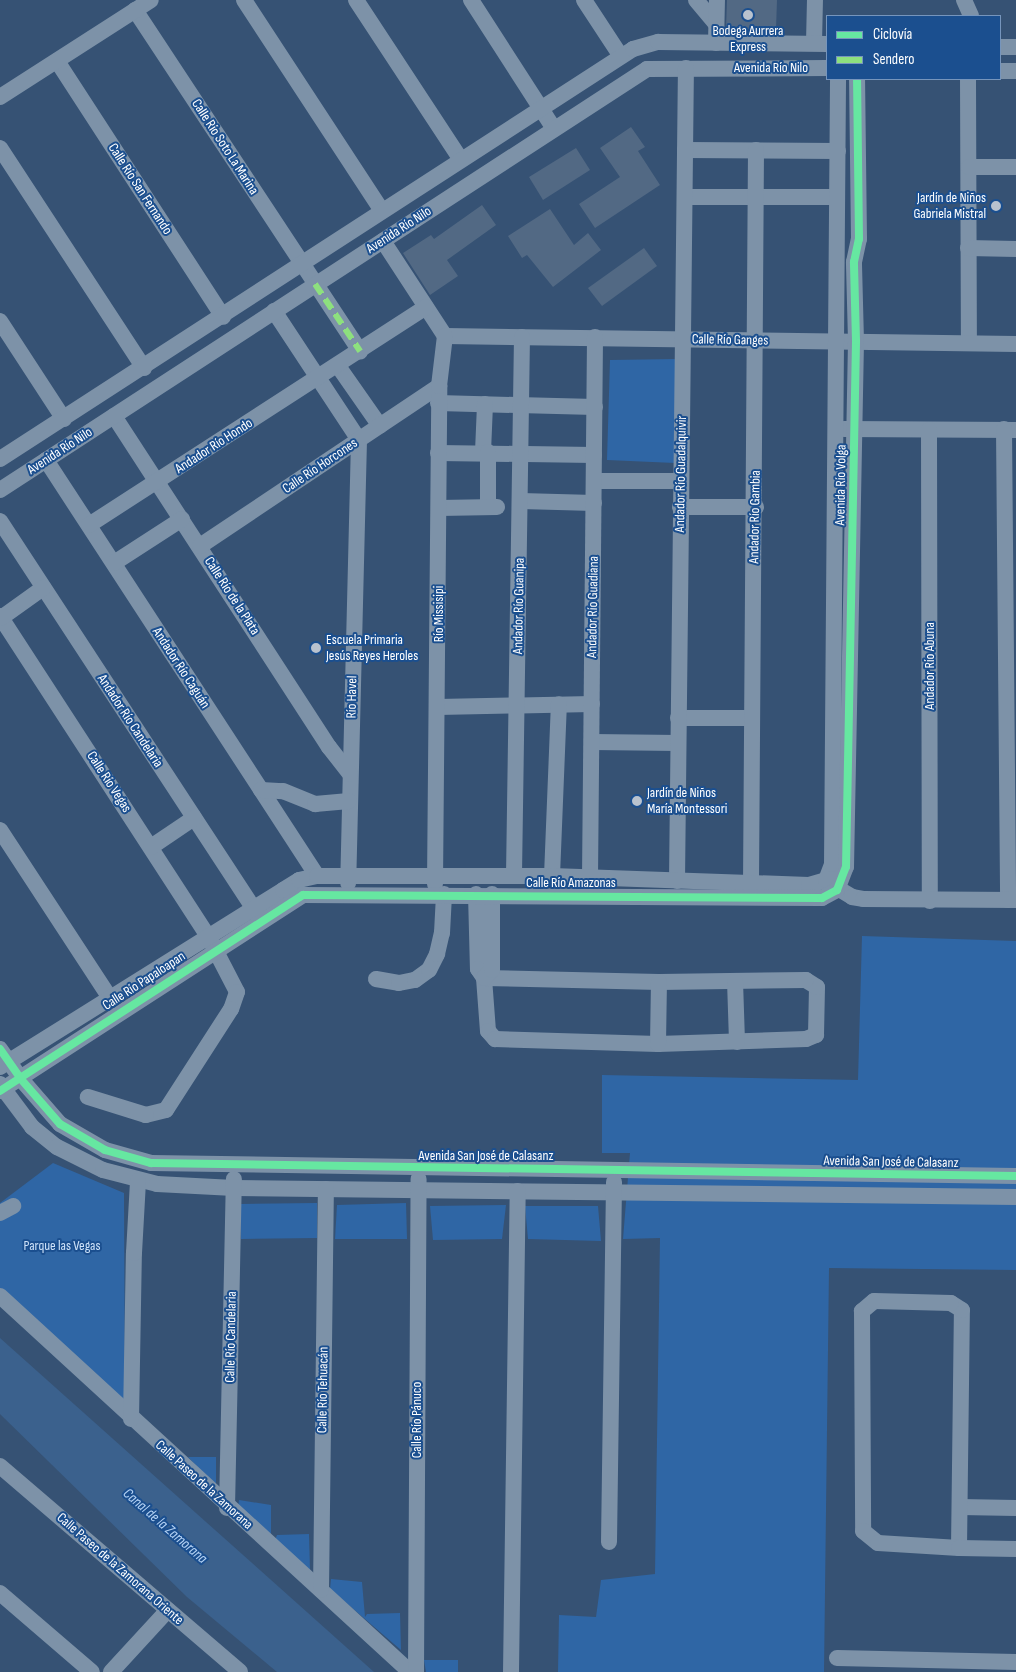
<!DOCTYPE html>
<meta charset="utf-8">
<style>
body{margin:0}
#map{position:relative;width:1016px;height:1672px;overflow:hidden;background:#365274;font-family:"Sofia Sans Condensed",sans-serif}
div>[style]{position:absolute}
.green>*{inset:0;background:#2f66a5}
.water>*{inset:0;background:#3b618d}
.building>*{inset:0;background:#526984}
.minor>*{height:16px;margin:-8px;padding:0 8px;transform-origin:8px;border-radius:8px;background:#7d92a8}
.quiet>*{height:6px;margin-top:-3px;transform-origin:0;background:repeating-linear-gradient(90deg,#8de07e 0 12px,transparent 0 18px)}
.cycleway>*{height:8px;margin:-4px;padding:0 4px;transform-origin:4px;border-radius:4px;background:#66e7a1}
.dots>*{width:14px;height:14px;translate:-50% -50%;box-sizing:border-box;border:2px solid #1b4f8f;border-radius:50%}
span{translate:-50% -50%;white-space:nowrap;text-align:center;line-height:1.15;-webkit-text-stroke:4px #1b4f8f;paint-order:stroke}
.poi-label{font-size:14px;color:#fff}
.right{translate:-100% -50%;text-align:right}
.left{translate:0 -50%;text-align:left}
.street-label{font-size:14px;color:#fff}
.park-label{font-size:14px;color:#cfe3fa}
.water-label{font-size:15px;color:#b5d3f5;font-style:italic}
.legend{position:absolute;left:826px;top:15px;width:175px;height:65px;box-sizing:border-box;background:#1b4f8f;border:1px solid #7695bc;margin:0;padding:6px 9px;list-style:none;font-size:15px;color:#fff}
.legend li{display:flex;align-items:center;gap:10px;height:25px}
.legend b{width:25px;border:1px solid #7695bc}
</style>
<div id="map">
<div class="green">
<i style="clip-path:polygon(678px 359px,675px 463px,607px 460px,610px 360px)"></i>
<i style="clip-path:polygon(862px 936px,1016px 941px,1016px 1270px,829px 1268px,824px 1672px,558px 1672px,559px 1615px,596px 1617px,601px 1580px,655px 1574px,660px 1238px,623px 1239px,630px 1153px,602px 1153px,602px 1075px,858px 1080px)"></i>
<i style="clip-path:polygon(53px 1163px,124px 1193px,125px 1403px,0 1290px,0 1203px)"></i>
<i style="clip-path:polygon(317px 1203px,317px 1238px,241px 1239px,240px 1204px)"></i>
<i style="clip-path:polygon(406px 1203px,407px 1239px,335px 1239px,337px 1205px)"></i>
<i style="clip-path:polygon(506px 1205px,502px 1239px,433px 1240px,430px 1206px)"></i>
<i style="clip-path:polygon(525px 1206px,598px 1206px,601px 1241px,528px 1239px)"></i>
<i style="clip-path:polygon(188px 1457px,216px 1457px,216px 1485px,207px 1477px)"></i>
<i style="clip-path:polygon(239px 1500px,271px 1505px,271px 1536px,238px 1508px)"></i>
<i style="clip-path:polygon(309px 1534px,310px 1570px,275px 1540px,277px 1535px)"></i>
<i style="clip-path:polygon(331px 1579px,362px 1582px,365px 1617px,367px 1614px,400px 1613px,401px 1650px,330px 1589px)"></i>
<i style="clip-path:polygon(424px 1660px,458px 1660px,458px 1672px,426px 1672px)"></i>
</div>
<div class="water">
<i style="clip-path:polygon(0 1338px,374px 1672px,277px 1672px,187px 1597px,0 1414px)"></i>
</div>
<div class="building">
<i style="clip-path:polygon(727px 0,777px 0,776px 29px,726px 29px)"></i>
<i style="clip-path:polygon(631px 127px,645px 147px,638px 151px,660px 185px,595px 228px,579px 204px,620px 177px,600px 148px)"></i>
<i style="clip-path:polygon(576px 148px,590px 170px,543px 200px,529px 177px)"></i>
<i style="clip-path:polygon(482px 205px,496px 225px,447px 260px,458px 276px,430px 295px,403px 253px,431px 235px,434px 239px)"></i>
<i style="clip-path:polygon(550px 209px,574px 245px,588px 233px,601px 250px,553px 287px,527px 255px,522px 258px,508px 236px)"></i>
<i style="clip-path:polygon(644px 248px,657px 266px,602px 306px,588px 288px)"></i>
</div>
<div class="minor">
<i style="left:244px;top:0;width:252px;rotate:56.8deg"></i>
<i style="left:356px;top:0;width:191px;rotate:56.7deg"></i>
<i style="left:471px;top:0;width:153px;rotate:57.2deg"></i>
<i style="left:584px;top:0;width:66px;rotate:56.8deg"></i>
<i style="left:696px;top:0;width:31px;rotate:50deg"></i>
<i style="left:964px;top:0;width:17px;rotate:66deg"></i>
<i style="left:135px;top:10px;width:409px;rotate:56.6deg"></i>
<i style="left:716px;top:43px;width:43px;rotate:-88.7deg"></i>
<i style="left:814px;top:43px;width:43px;rotate:-88.7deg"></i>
<i style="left:1000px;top:47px;width:16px"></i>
<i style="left:57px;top:61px;width:305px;rotate:57deg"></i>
<i style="left:1000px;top:71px;width:16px"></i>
<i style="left:968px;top:79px;width:264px;rotate:89.8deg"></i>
<i style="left:0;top:97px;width:179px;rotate:-32.7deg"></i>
<i style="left:0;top:148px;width:263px;rotate:56.8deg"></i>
<i style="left:685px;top:150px;width:153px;rotate:0.4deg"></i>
<i style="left:969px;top:167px;width:47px"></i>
<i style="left:685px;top:197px;width:152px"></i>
<i style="left:383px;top:241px;width:113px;rotate:56.9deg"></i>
<i style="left:968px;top:248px;width:48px;rotate:1.2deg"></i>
<i style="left:274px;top:311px;width:154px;rotate:56.6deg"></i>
<i style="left:359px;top:440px;width:443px;rotate:91.4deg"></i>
<i style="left:0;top:321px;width:117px;rotate:56.9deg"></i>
<i style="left:445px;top:336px;width:571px;rotate:0.8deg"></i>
<i style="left:338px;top:366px;width:73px;rotate:55deg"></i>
<i style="left:438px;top:403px;width:157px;rotate:1.5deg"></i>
<i style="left:114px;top:416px;width:395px;rotate:57deg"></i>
<i style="left:329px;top:747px;width:34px;rotate:52deg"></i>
<i style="left:844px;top:429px;width:172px;rotate:0.3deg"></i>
<i style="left:1004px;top:429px;width:471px;rotate:89.5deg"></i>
<i style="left:929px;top:430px;width:471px;rotate:89.9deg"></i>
<i style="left:483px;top:452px;width:48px;rotate:-87.6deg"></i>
<i style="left:438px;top:453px;width:156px;rotate:0.7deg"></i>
<i style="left:0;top:459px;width:754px;rotate:-32.93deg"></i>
<i style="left:633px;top:49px;width:26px;rotate:-16deg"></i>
<i style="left:658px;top:42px;width:169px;rotate:0.7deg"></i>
<i style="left:46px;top:460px;width:496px;rotate:56.9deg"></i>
<i style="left:594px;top:481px;width:86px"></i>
<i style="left:0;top:490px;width:772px;rotate:-33.05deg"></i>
<i style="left:647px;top:69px;width:180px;rotate:-0.3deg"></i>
<i style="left:521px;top:501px;width:73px;rotate:1.6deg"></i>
<i style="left:488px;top:507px;width:55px;rotate:-90deg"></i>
<i style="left:680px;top:507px;width:76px"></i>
<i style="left:439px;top:508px;width:58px;rotate:-1deg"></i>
<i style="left:0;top:521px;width:472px;rotate:56.8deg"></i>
<i style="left:89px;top:525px;width:401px;rotate:-32.9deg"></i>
<i style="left:200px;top:546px;width:288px;rotate:-33.8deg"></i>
<i style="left:114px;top:563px;width:81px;rotate:-32.9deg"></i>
<i style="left:0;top:616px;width:382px;rotate:57deg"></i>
<i style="left:208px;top:936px;width:63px;rotate:62.6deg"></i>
<i style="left:237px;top:992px;width:18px;rotate:109deg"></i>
<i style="left:231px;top:1009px;width:120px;rotate:122.8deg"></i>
<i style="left:166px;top:1110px;width:21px;rotate:166deg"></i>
<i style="left:146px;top:1115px;width:61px;rotate:-162.8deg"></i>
<i style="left:1px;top:618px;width:52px;rotate:-35.5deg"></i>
<i style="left:438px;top:707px;width:154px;rotate:-1.1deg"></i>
<i style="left:678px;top:718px;width:74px"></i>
<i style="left:592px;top:742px;width:86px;rotate:0.7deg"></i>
<i style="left:261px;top:790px;width:22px;rotate:3deg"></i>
<i style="left:283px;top:791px;width:35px;rotate:22deg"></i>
<i style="left:315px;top:804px;width:34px;rotate:-5deg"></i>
<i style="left:0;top:830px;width:201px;rotate:56.8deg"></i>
<i style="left:151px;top:847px;width:52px;rotate:-34deg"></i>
<i style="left:514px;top:875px;width:538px;rotate:-89.15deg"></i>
<i style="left:552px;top:876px;width:172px;rotate:-87.7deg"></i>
<i style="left:590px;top:878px;width:541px;rotate:-89.47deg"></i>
<i style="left:677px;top:881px;width:813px;rotate:-89.37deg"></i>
<i style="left:829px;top:883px;width:27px;rotate:31deg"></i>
<i style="left:852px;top:897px;width:11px;rotate:10deg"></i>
<i style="left:863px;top:899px;width:153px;rotate:0.4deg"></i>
<i style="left:435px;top:884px;width:498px;rotate:-89.5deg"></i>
<i style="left:439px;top:386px;width:50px;rotate:-83.2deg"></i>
<i style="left:751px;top:884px;width:734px;rotate:-89.61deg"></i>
<i style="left:476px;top:894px;width:75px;rotate:88.5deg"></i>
<i style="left:478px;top:969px;width:11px;rotate:56deg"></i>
<i style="left:484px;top:978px;width:53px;rotate:85.7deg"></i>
<i style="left:488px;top:1031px;width:11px;rotate:49deg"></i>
<i style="left:495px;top:1039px;width:163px;rotate:1.8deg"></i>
<i style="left:658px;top:1044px;width:148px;rotate:-1.9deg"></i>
<i style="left:806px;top:1039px;width:11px;rotate:-22deg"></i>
<i style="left:816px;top:1035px;width:48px;rotate:-88.8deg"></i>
<i style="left:817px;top:987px;width:13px;rotate:-148deg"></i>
<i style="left:806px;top:980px;width:147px;rotate:179.2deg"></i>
<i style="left:659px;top:982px;width:175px;rotate:-178.7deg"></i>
<i style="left:484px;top:978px;width:11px;rotate:-45deg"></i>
<i style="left:492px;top:970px;width:76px;rotate:-90deg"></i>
<i style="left:376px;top:979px;width:23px;rotate:10deg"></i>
<i style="left:399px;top:983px;width:16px;rotate:-11deg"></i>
<i style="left:415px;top:980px;width:17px;rotate:-36deg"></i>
<i style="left:429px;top:970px;width:18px;rotate:-63deg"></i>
<i style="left:437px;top:954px;width:22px;rotate:-77deg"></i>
<i style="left:442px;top:933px;width:39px;rotate:-87deg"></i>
<i style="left:735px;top:981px;width:61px;rotate:88.1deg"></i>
<i style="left:658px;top:1044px;width:62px;rotate:-89.1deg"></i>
<i style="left:0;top:1049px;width:35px;rotate:55deg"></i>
<i style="left:20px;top:1078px;width:61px;rotate:49deg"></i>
<i style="left:60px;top:1124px;width:52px;rotate:30deg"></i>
<i style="left:105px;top:1150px;width:48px;rotate:15.8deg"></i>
<i style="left:151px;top:1163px;width:865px;rotate:0.86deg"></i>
<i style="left:0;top:1067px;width:334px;rotate:-32deg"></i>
<i style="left:283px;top:890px;width:19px;rotate:-32deg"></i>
<i style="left:299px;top:880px;width:18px;rotate:-13deg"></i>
<i style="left:317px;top:876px;width:235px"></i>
<i style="left:552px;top:876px;width:257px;rotate:2deg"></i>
<i style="left:809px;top:885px;width:18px;rotate:-16deg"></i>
<i style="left:826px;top:880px;width:17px;rotate:-69deg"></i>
<i style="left:832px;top:864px;width:785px;rotate:-89.56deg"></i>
<i style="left:0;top:1084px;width:54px;rotate:53.3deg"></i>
<i style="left:32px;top:1127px;width:32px;rotate:39deg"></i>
<i style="left:57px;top:1147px;width:51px;rotate:26.6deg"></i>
<i style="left:103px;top:1170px;width:56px;rotate:14.5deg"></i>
<i style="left:157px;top:1184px;width:77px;rotate:3deg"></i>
<i style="left:234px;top:1188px;width:782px;rotate:0.66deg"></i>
<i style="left:0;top:1091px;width:361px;rotate:-32.9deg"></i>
<i style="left:303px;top:895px;width:519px;rotate:0.33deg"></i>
<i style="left:822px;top:898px;width:17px;rotate:-28deg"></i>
<i style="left:837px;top:890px;width:25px;rotate:-69deg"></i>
<i style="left:846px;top:867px;width:526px;rotate:-88.91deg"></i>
<i style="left:856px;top:341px;width:79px;rotate:-91.5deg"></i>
<i style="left:854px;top:262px;width:24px;rotate:-78deg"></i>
<i style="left:859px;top:239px;width:160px;rotate:-90.7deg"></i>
<i style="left:0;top:1213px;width:15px;rotate:-28deg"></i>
<i style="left:0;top:1296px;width:556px;rotate:42.52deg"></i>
<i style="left:131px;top:1419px;width:166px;rotate:-89deg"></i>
<i style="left:134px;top:1253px;width:72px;rotate:-86.8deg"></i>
<i style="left:0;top:1466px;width:316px;rotate:40.6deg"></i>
<i style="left:960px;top:1507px;width:56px;rotate:1deg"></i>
<i style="left:227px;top:1508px;width:329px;rotate:-88.8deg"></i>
<i style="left:609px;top:1542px;width:360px;rotate:-89.2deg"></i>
<i style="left:959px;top:1548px;width:238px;rotate:-89.3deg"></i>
<i style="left:962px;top:1310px;width:13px;rotate:-148deg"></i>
<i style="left:951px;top:1303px;width:77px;rotate:-178.5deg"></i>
<i style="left:874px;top:1301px;width:16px;rotate:140deg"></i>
<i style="left:862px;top:1311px;width:220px;rotate:89.7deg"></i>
<i style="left:863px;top:1531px;width:19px;rotate:39deg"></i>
<i style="left:878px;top:1543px;width:81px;rotate:3.5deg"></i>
<i style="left:959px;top:1548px;width:57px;rotate:1deg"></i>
<i style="left:321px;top:1590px;width:401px;rotate:-89.3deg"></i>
<i style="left:0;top:1593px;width:121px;rotate:40.7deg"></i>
<i style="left:837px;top:1658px;width:179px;rotate:1.3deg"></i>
<i style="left:111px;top:1672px;width:84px;rotate:-47.4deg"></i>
<i style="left:416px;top:1672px;width:493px;rotate:-89.7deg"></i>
<i style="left:511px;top:1672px;width:481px;rotate:-89.2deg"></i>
</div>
<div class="quiet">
<i style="left:315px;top:284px;width:81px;rotate:56.1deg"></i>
</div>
<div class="cycleway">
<i style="left:0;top:1049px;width:35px;rotate:55deg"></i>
<i style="left:20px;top:1078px;width:61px;rotate:49deg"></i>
<i style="left:60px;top:1124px;width:52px;rotate:30deg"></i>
<i style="left:105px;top:1150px;width:48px;rotate:15.8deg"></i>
<i style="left:151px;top:1163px;width:865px;rotate:0.86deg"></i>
<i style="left:0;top:1091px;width:361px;rotate:-32.9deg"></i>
<i style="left:303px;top:895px;width:519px;rotate:0.33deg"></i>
<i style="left:822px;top:898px;width:17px;rotate:-28deg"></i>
<i style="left:837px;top:890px;width:25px;rotate:-69deg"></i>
<i style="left:846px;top:867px;width:526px;rotate:-88.91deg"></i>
<i style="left:856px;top:341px;width:79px;rotate:-91.5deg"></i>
<i style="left:854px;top:262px;width:24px;rotate:-78deg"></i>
<i style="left:859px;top:239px;width:160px;rotate:-90.7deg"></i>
</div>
<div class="dots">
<i style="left:748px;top:15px;background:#b9c2ce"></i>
<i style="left:996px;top:206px;background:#b9c2ce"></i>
<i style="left:316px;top:648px;background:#b9c2ce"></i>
<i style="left:637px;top:801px;background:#b9c2ce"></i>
</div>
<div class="poi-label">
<span style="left:748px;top:39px">Bodega Aurrera<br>Express</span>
<span class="right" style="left:986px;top:206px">Jardín de Niños<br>Gabriela Mistral</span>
<span class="left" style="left:326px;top:648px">Escuela Primaria<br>Jesús Reyes Heroles</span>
<span class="left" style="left:647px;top:801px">Jardín de Niños<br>María Montessori</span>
</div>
<div class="street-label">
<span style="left:771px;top:68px">Avenida Río Nilo</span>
<span style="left:225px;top:147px;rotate:57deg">Calle Río Soto La Marina</span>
<span style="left:140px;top:189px;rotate:57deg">Calle Río San Fernando</span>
<span style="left:399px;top:230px;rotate:-33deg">Avenida Río Nilo</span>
<span style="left:730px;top:340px;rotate:1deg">Calle Río Ganges</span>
<span style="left:214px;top:446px;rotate:-33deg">Andador Río Hondo</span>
<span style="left:60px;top:451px;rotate:-33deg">Avenida Río Nilo</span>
<span style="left:320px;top:466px;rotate:-34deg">Calle Río Horcones</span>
<span style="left:681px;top:474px;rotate:-89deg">Andador Río Guadalquivir</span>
<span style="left:841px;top:485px;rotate:-89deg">Avenida Río Volga</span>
<span style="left:755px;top:517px;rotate:-89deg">Andador Río Gambia</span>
<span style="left:232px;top:596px;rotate:57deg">Calle Río de la Plata</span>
<span style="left:519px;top:606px;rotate:-89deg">Andador Río Guanipa</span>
<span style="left:593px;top:607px;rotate:-89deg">Andador Río Guadiana</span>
<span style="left:439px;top:614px;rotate:-90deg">Río Missisipi</span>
<span style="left:930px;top:666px;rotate:-90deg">Andador Río Abuna</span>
<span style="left:181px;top:668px;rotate:57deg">Andador Río Caguán</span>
<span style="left:352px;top:697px;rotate:-89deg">Río Havel</span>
<span style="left:130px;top:721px;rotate:57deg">Andador Río Candelaria</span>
<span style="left:109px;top:782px;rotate:57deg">Calle Río Vegas</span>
<span style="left:571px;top:883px">Calle Río Amazonas</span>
<span style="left:144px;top:981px;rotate:-33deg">Calle Río Papaloapan</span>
<span style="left:486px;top:1156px">Avenida San José de Calasanz</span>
<span style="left:891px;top:1162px;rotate:1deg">Avenida San José de Calasanz</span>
<span style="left:231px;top:1337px;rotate:-89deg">Calle Río Candelaria</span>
<span style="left:323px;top:1390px;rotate:-89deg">Calle Río Tehuacán</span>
<span style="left:417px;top:1420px;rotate:-90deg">Calle Río Pánuco</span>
<span style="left:204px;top:1485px;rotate:42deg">Calle Paseo de la Zamorana</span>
<span style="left:120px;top:1569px;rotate:41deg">Calle Paseo de la Zamorana Oriente</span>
</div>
<div class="park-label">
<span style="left:62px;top:1246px">Parque las Vegas</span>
</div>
<div class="water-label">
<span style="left:165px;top:1526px;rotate:41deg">Canal de la Zamorana</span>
</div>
<ul class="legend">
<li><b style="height:6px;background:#66e7a1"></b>Ciclovía</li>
<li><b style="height:6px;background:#8de07e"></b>Sendero</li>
</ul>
</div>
